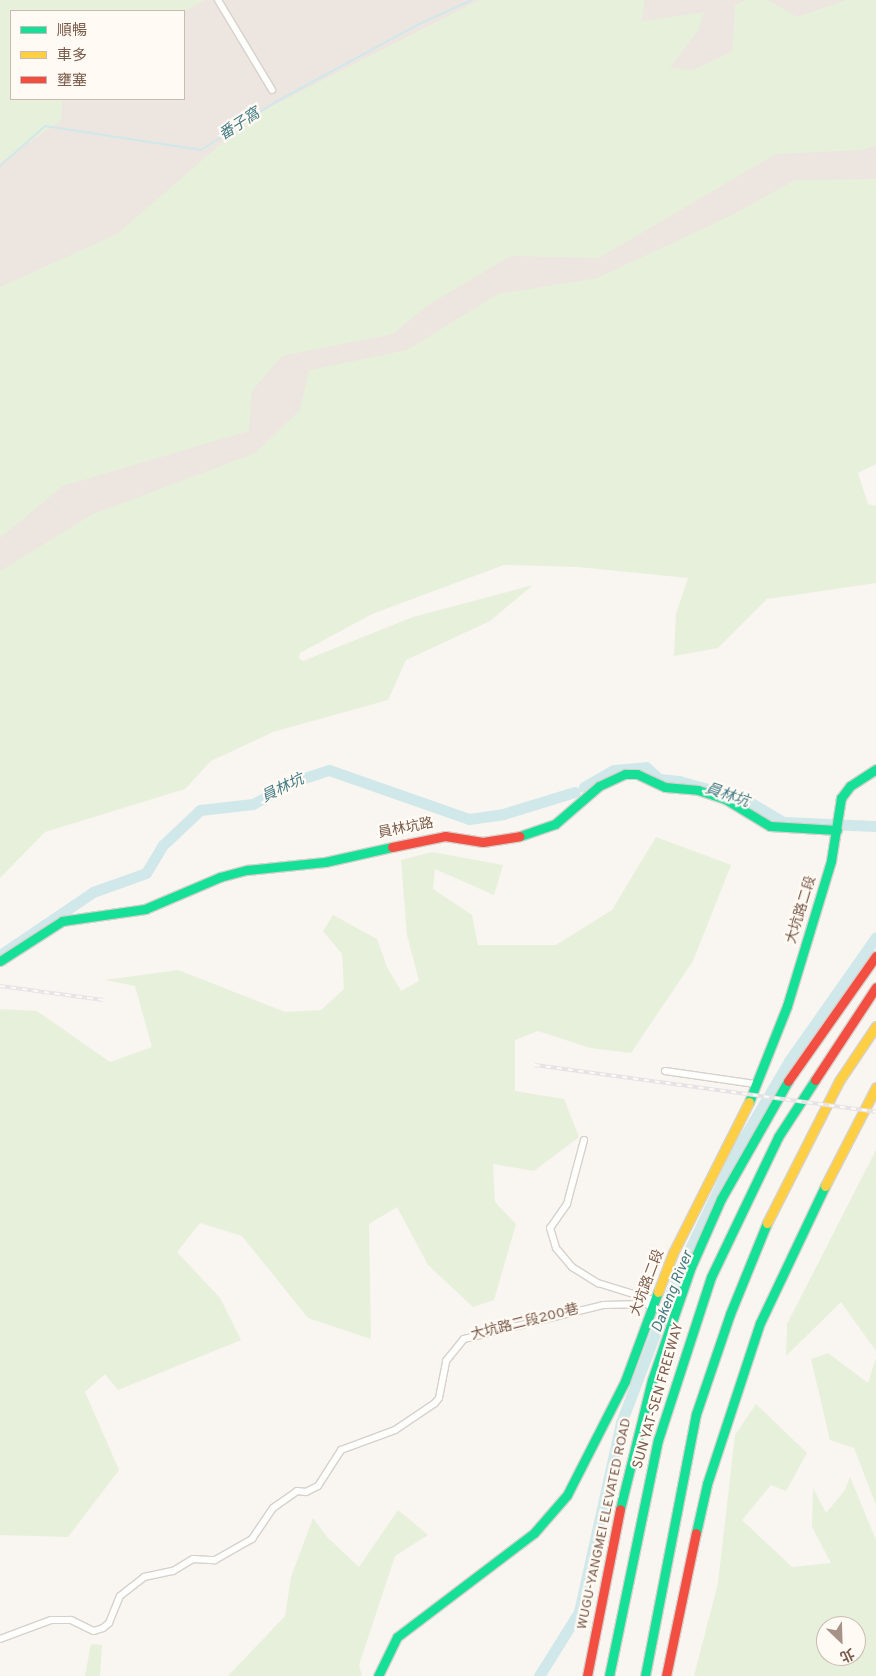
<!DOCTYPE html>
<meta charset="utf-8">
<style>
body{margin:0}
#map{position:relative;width:876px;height:1676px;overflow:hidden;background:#f9f5f0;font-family:Overpass,"Noto Sans TC",sans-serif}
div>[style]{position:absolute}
.industrial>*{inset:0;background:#ede5e0}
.green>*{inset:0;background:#e7f0db}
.stream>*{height:2px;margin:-1px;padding:0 1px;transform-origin:1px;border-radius:1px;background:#d0e8ea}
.river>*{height:11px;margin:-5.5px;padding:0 5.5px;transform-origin:5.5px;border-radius:5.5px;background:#d0e8ea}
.roads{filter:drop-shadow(1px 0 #d7d1cb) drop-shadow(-1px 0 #d7d1cb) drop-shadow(0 1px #d7d1cb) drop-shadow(0 -1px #d7d1cb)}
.street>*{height:6px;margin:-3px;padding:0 3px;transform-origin:3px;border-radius:3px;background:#fefefd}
.fast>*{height:9px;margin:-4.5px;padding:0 4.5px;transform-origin:4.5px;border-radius:4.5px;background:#16e098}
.slow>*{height:9px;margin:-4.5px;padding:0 4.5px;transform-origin:4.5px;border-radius:4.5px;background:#ffcf43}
.jam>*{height:9px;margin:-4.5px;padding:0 4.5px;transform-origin:4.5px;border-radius:4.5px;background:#f24e42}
.rail>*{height:4px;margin-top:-2px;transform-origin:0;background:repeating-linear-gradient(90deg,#fffaf3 0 5.5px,#e6e3e7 0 11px);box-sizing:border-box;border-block:1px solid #e6e3e7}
span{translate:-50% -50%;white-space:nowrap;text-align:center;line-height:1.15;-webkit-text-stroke:4.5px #fffaf3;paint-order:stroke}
.street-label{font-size:14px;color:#7a5c4d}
.water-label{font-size:15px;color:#437c86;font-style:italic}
.legend{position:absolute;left:10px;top:10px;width:175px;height:90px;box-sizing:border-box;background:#fffaf3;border:1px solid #cabbb1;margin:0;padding:6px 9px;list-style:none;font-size:15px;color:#7a5c4d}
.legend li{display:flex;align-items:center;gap:10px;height:25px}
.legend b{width:25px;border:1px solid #cabbb1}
.north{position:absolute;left:816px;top:1616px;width:50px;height:50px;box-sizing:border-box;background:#fffaf3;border:1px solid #cabbb1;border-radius:50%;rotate:156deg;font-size:14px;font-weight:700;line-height:20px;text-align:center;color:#7a5c4d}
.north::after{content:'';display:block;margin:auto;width:18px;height:22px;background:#a69286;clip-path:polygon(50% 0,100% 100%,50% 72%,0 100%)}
</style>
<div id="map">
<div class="industrial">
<i style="clip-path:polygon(evenodd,0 0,876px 0,876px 202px,329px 434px,0 594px,0 0,11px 11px,184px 11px,184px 99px,11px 99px,11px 11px)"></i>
</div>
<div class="green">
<i style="clip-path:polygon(0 0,204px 0,184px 12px,11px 11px,11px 99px,62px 99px,62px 119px,0 163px)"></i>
<i style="clip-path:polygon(479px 0,645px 0,642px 21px,704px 12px,698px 31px,670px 67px,692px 70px,732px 52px,735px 5px,746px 0,768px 0,797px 17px,846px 0,876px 0,876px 146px,863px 150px,776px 154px,599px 258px,511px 256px,428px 305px,393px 334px,282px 356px,252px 391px,249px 431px,63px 486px,0 538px,0 287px,117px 234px,253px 116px)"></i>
<i style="clip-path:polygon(876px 179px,876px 464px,858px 473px,868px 504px,876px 506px,876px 583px,767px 599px,718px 648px,674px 656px,676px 614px,688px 578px,578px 567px,504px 565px,372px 614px,300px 653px,299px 658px,303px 661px,413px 617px,533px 585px,490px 621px,406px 660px,388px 700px,273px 732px,211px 761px,185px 789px,45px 832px,0 878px,0 571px,91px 515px,255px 453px,300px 410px,309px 370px,407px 350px,498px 294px,597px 278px,730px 216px,795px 180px)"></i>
<i style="clip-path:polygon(656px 837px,731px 865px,693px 961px,631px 1053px,590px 1048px,538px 1031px,515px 1040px,515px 1091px,564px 1099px,579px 1137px,534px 1171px,493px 1164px,495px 1202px,516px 1224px,494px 1300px,473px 1307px,428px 1265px,397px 1207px,369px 1224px,371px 1339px,308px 1318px,242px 1236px,200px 1223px,177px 1252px,220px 1298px,241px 1340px,118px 1390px,105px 1374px,85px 1392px,119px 1470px,68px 1537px,0 1535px,0 1009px,37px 1011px,110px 1062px,152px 1047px,135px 986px,105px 980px,178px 970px,285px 1012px,321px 1010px,344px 989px,342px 954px,323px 931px,333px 915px,377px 939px,387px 967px,401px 991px,419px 981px,407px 935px,401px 860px,432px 852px,503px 865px,494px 895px,435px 869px,433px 889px,472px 915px,478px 945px,556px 945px,612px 910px)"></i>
<i style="clip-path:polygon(876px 1150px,876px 1351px,841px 1302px,786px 1356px,787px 1324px)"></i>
<i style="clip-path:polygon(828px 1353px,868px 1383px,876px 1358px,876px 1505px,854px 1448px,830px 1440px,811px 1359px)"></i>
<i style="clip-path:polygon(evenodd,756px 1404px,807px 1453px,786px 1491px,771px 1485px,742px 1520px,792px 1567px,831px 1563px,812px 1527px,813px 1488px,826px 1513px,845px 1490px,850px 1477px,876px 1540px,876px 1676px,694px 1676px,718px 1583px,735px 1435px,756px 1404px,826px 1626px,856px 1626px,856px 1656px,826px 1656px,826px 1626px)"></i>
<i style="clip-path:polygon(398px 1510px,428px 1535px,395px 1556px,359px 1665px,362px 1676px,228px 1676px,285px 1616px,291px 1577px,313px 1518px,327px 1537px,359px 1567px)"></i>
<i style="clip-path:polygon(91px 1644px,102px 1645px,100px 1676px,85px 1676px)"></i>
</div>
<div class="stream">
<i style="left:0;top:166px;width:60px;rotate:-41.6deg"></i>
<i style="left:45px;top:126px;width:158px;rotate:8.7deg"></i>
<i style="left:201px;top:150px;width:85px;rotate:-32.9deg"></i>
<i style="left:272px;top:104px;width:165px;rotate:-28.6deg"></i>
<i style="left:417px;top:25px;width:60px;rotate:-24.4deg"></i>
</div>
<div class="river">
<i style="left:584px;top:787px;width:34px;rotate:-30deg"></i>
<i style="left:614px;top:770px;width:32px;rotate:-5deg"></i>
<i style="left:646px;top:767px;width:18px;rotate:43deg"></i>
<i style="left:659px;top:779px;width:20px;rotate:6deg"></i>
<i style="left:679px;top:781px;width:70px;rotate:15.8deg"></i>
<i style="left:746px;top:800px;width:43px;rotate:30.7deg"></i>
<i style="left:783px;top:822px;width:93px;rotate:2.5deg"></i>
<i style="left:0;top:955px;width:112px;rotate:-34.1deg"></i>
<i style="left:93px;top:892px;width:56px;rotate:-19.7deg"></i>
<i style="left:146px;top:873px;width:33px;rotate:-59deg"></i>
<i style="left:163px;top:845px;width:51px;rotate:-43.4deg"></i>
<i style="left:200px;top:810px;width:53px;rotate:-6.5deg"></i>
<i style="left:253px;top:804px;width:48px;rotate:-28.7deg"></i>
<i style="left:295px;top:781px;width:36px;rotate:-18deg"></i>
<i style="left:329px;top:770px;width:148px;rotate:19.3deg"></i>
<i style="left:469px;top:819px;width:34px;rotate:-8deg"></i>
<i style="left:503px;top:814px;width:75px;rotate:-17deg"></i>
<i style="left:539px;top:1676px;width:75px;rotate:-58deg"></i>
<i style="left:579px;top:1612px;width:194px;rotate:-77.5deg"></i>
<i style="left:621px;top:1423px;width:157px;rotate:-69.1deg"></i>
<i style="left:677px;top:1276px;width:144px;rotate:-64.5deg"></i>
<i style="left:739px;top:1146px;width:99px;rotate:-59.5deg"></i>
<i style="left:789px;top:1061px;width:151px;rotate:-54.9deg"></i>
</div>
<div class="roads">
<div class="street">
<i style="left:218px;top:0;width:105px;rotate:59deg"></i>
<i style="left:665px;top:1071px;width:91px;rotate:8.2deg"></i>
<i style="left:584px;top:1140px;width:66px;rotate:104.9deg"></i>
<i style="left:567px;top:1204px;width:29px;rotate:125deg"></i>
<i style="left:550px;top:1228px;width:21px;rotate:73deg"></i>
<i style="left:556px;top:1248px;width:25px;rotate:50deg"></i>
<i style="left:572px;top:1267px;width:31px;rotate:32deg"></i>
<i style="left:598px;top:1283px;width:61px;rotate:17.2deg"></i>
<i style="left:0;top:1639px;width:54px;rotate:-20.4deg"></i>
<i style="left:51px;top:1620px;width:20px"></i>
<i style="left:71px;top:1620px;width:25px;rotate:26deg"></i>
<i style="left:94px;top:1631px;width:9px;rotate:-18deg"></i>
<i style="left:103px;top:1628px;width:8px;rotate:-40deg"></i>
<i style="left:109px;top:1623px;width:29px;rotate:-68deg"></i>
<i style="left:120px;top:1596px;width:31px;rotate:-38deg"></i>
<i style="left:144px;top:1577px;width:30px;rotate:-12deg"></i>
<i style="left:173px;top:1571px;width:23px;rotate:-31deg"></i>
<i style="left:193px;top:1559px;width:22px;rotate:3deg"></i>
<i style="left:215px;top:1560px;width:43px;rotate:-29.6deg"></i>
<i style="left:252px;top:1539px;width:37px;rotate:-56deg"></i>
<i style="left:273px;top:1508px;width:29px;rotate:-35deg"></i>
<i style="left:297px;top:1491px;width:9px;rotate:6deg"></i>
<i style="left:306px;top:1492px;width:13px;rotate:-27deg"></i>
<i style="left:318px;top:1486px;width:43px;rotate:-57.4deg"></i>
<i style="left:341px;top:1450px;width:58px;rotate:-20.3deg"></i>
<i style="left:395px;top:1430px;width:48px;rotate:-34deg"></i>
<i style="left:435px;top:1403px;width:6px;rotate:-51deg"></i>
<i style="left:439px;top:1398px;width:38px;rotate:-79deg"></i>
<i style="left:446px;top:1361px;width:28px;rotate:-51deg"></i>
<i style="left:464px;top:1339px;width:143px;rotate:-13.7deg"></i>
<i style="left:603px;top:1305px;width:43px;rotate:-1.3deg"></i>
<i style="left:646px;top:1304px;width:8px;rotate:30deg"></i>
</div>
<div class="fast">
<i style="left:520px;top:836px;width:37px;rotate:-19deg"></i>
<i style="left:555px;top:824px;width:58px;rotate:-40.8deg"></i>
<i style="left:599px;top:786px;width:29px;rotate:-25deg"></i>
<i style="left:625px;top:774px;width:12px"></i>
<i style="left:637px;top:774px;width:31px;rotate:25deg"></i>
<i style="left:665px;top:787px;width:33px;rotate:5deg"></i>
<i style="left:698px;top:790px;width:28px;rotate:18deg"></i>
<i style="left:725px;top:799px;width:52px;rotate:31deg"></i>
<i style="left:770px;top:826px;width:67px;rotate:3.4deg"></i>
<i style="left:0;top:961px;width:74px;rotate:-32.8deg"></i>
<i style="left:62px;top:921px;width:84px;rotate:-8.2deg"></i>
<i style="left:145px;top:909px;width:82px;rotate:-23.1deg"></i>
<i style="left:220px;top:877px;width:28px;rotate:-15deg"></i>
<i style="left:247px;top:870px;width:78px;rotate:-5.9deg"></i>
<i style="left:325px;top:862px;width:69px;rotate:-12.6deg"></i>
<i style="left:749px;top:1102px;width:103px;rotate:-68.4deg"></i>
<i style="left:787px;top:1006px;width:152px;rotate:-73.1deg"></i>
<i style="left:831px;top:861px;width:64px;rotate:-81deg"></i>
<i style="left:841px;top:798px;width:15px;rotate:-53deg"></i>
<i style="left:850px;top:786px;width:31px;rotate:-33deg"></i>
<i style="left:620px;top:1509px;width:133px;rotate:-76.1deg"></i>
<i style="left:652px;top:1380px;width:120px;rotate:-71deg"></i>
<i style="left:691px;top:1267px;width:74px;rotate:-66.2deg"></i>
<i style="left:721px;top:1199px;width:136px;rotate:-60.4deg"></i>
<i style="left:696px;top:1533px;width:50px;rotate:-77.3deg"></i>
<i style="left:707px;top:1484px;width:169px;rotate:-71.8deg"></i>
<i style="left:760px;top:1323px;width:152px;rotate:-64.6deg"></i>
<i style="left:378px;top:1676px;width:43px;rotate:-64deg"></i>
<i style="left:397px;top:1637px;width:172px;rotate:-37.2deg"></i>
<i style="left:534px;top:1533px;width:50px;rotate:-49deg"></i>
<i style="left:567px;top:1495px;width:128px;rotate:-63deg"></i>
<i style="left:625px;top:1381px;width:95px;rotate:-69.7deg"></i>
<i style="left:609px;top:1676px;width:241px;rotate:-78.3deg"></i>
<i style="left:658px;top:1440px;width:171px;rotate:-72deg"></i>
<i style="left:711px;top:1277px;width:155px;rotate:-64.4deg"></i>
<i style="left:778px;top:1137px;width:68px;rotate:-57deg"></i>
<i style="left:645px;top:1676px;width:267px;rotate:-79deg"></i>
<i style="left:696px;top:1414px;width:106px;rotate:-71.2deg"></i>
<i style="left:730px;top:1314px;width:98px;rotate:-67.9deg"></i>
</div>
<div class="slow">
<i style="left:825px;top:1186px;width:111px;rotate:-62.7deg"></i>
<i style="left:767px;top:1223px;width:159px;rotate:-63.1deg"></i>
<i style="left:839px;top:1081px;width:66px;rotate:-56.1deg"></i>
<i style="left:658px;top:1292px;width:42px;rotate:-69deg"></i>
<i style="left:673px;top:1253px;width:169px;rotate:-63.3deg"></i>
</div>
<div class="jam">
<i style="left:392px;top:847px;width:54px;rotate:-11.7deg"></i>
<i style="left:445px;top:836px;width:38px;rotate:9deg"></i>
<i style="left:483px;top:842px;width:37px;rotate:-9deg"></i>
<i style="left:815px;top:1080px;width:111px;rotate:-56.7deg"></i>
<i style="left:788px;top:1081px;width:153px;rotate:-54.9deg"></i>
<i style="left:587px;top:1676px;width:170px;rotate:-78.8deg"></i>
<i style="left:666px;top:1676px;width:146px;rotate:-78.2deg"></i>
</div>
</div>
<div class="rail">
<i style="left:0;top:986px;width:104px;rotate:7.7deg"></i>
<i style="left:535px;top:1065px;width:344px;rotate:7.8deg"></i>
</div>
<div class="street-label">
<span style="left:406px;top:829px;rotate:-11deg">員林坑路</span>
<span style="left:802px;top:910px;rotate:-73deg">大坑路二段</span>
<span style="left:648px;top:1283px;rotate:-69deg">大坑路二段</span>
<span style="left:525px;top:1323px;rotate:-14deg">大坑路二段200巷</span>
<span style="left:659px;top:1396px;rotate:-74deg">SUN YAT-SEN FREEWAY</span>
<span style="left:605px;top:1524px;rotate:-78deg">WUGU-YANGMEI ELEVATED ROAD</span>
</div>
<div class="water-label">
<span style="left:240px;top:125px;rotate:-33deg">番子窩</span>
<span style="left:283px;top:789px;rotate:-26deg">員林坑</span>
<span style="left:727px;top:796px;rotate:19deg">員林坑</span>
<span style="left:673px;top:1292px;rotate:-68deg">Dakeng River</span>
</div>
<ul class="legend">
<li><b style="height:6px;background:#16e098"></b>順暢</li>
<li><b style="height:6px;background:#ffcf43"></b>車多</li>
<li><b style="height:6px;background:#f24e42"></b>壅塞</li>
</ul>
<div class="north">北</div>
</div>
